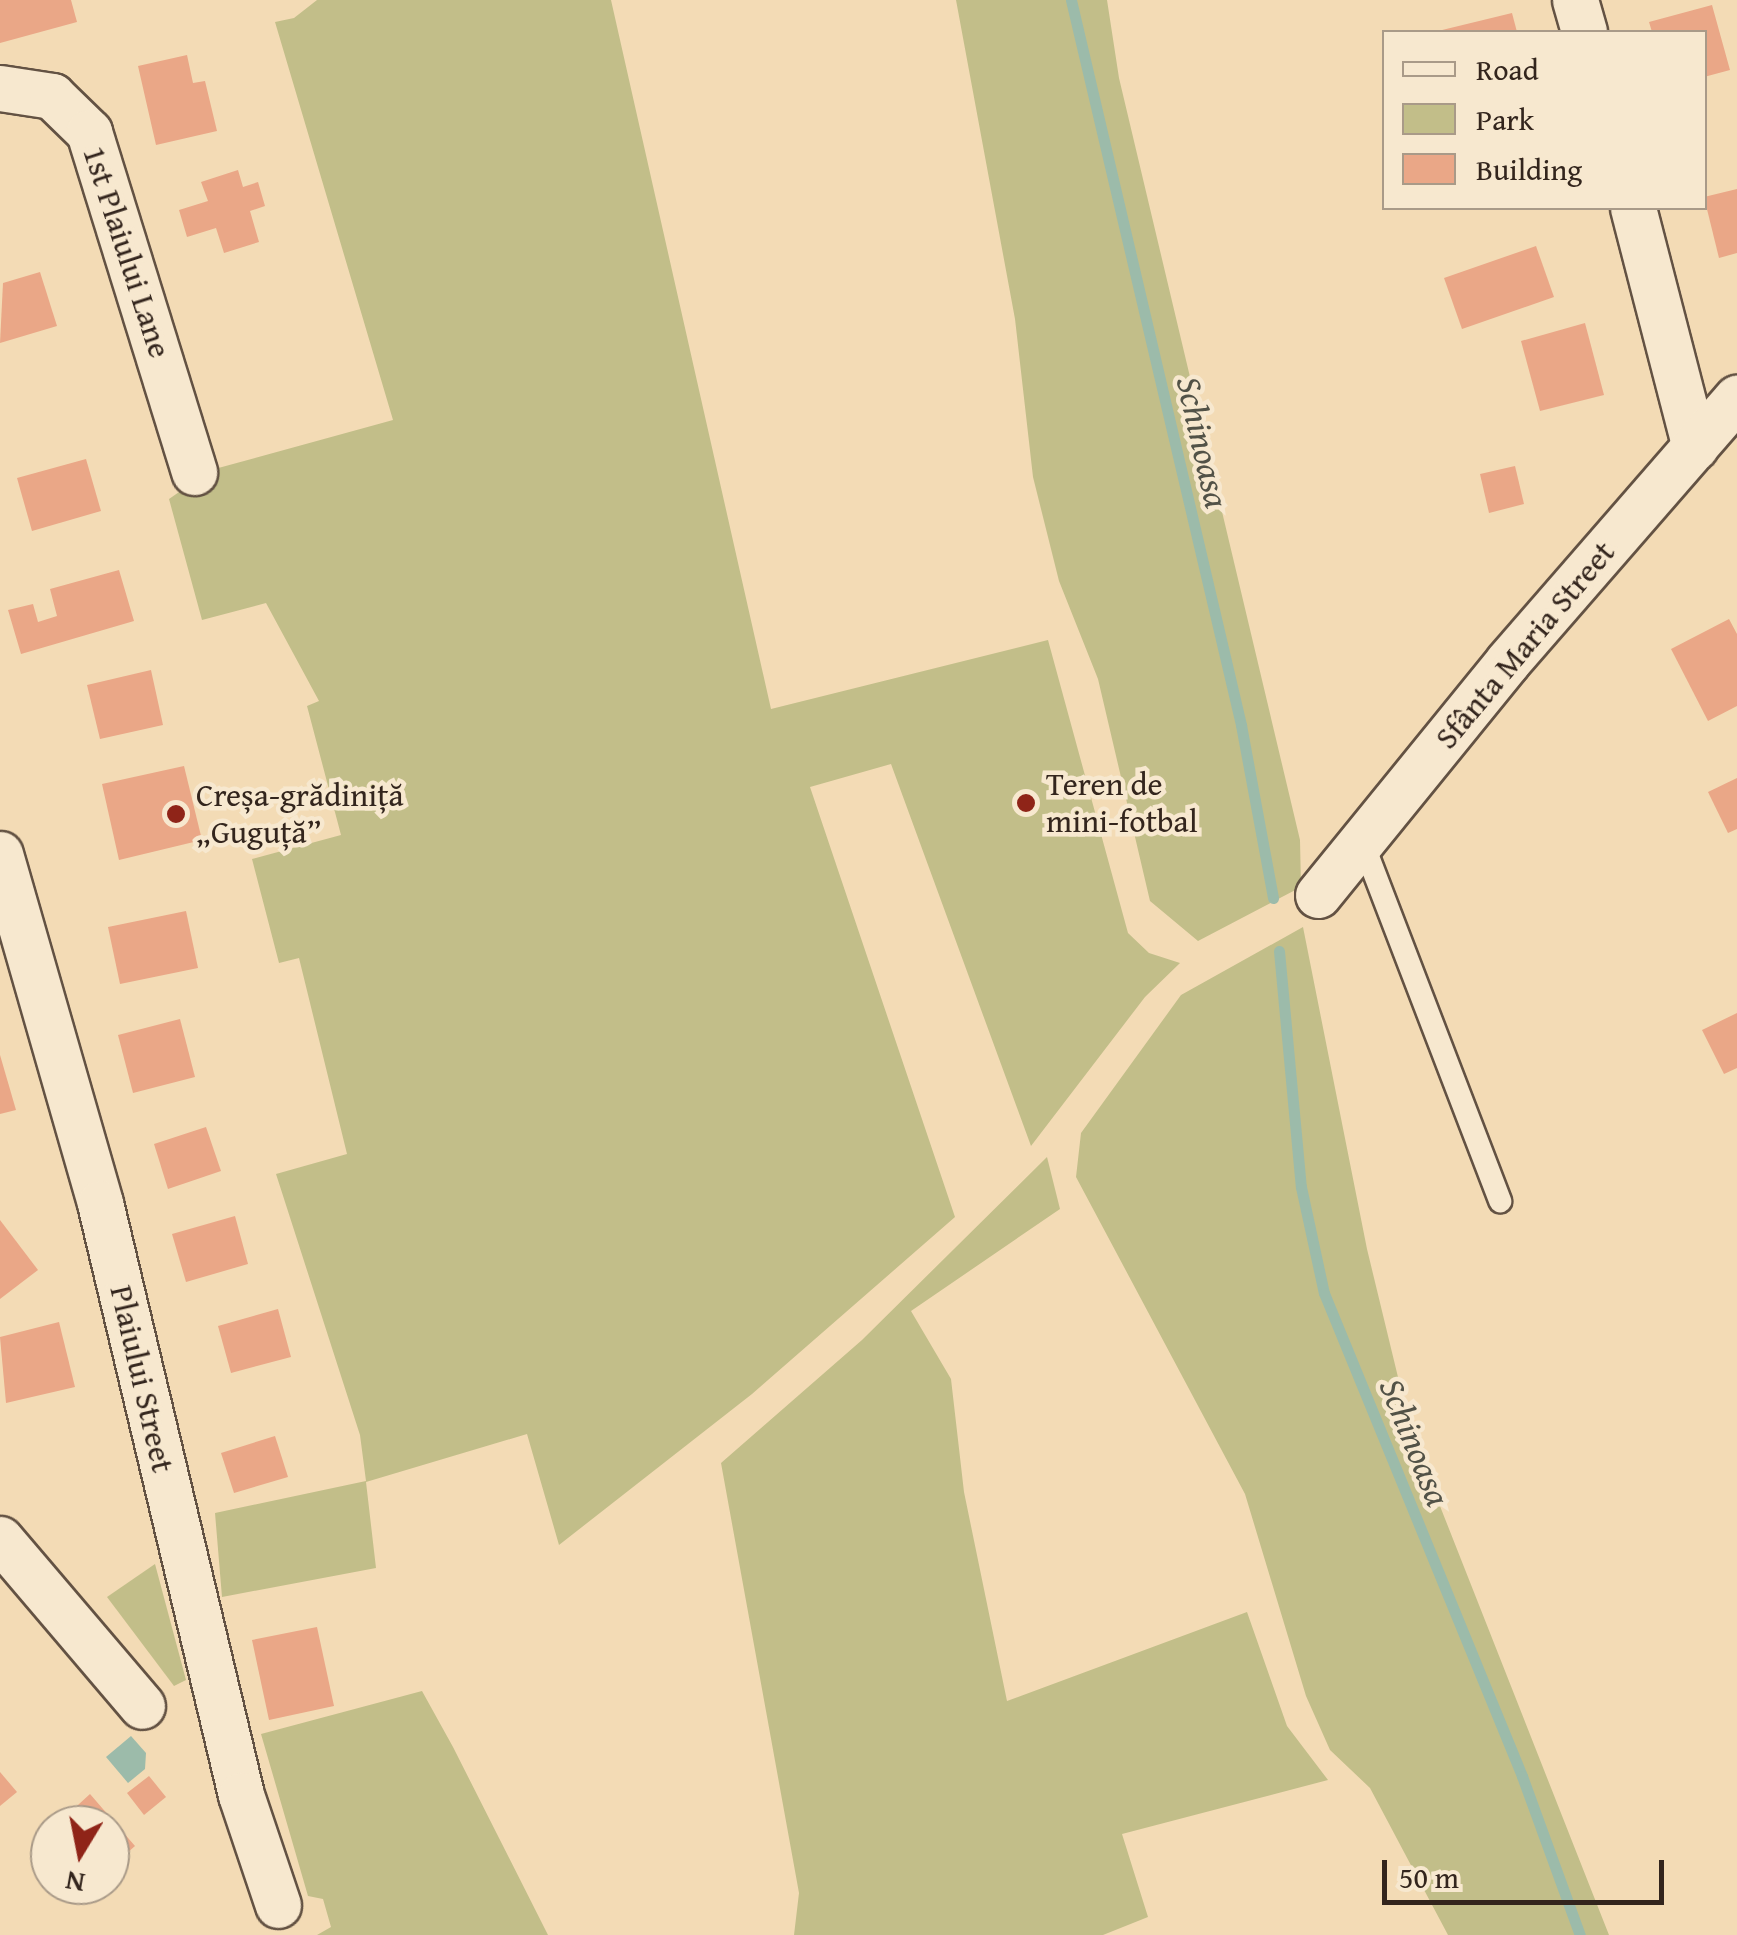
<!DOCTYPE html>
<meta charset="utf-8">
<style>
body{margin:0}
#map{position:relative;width:1737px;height:1935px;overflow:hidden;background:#f3dbb5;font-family:"Gentium Book Plus",serif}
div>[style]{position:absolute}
.green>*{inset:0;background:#c2be89}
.water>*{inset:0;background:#9cbbaa}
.stream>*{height:11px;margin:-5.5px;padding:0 5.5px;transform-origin:5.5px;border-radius:5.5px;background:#9cbbaa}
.building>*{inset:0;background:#eaa787}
.roads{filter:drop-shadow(2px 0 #635243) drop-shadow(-2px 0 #635243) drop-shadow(0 2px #635243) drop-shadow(0 -2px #635243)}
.service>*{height:22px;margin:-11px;padding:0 11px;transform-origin:11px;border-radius:11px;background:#f7e8cf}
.minor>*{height:45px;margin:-22.5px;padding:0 22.5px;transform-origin:22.5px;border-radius:22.5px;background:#f7e8cf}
.dots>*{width:28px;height:28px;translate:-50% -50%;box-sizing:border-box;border:5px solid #f7e8cf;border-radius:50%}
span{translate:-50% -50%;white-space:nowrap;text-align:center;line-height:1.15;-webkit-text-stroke:9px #f7e8cf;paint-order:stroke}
.street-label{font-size:32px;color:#33251d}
.poi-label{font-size:32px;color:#33251d}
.left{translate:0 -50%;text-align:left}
.water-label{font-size:35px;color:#525247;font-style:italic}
.legend{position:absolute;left:1382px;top:30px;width:325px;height:180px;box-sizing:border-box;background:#f7e8cf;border:2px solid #a99a88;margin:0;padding:12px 18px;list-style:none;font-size:30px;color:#33251d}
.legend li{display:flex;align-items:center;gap:20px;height:50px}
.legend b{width:50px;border:2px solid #a99a88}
.north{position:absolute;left:30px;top:1805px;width:100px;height:100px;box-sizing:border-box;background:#f7e8cf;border:2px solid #a99a88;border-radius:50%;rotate:190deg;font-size:28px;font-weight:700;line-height:40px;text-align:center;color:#33251d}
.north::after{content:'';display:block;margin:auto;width:35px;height:45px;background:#8f2418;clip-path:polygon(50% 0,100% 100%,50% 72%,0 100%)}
.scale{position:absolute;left:1382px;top:1860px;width:282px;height:45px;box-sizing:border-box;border:5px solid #33251d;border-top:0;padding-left:12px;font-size:30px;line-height:35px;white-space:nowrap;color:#33251d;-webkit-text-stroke:8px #f7e8cf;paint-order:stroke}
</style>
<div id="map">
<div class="green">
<i style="clip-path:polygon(317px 0,611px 0,771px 709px,1048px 640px,1128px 933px,1149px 953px,1180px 963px,1145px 997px,1031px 1146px,891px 764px,810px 787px,955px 1217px,752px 1394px,559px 1545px,527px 1434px,366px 1482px,376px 1568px,222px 1597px,215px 1513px,366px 1481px,360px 1435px,276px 1174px,347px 1154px,299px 958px,279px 963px,252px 859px,341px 835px,307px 706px,319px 701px,266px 603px,202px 620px,169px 499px,211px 470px,393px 420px,275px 22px,294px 18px)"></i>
<i style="clip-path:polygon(956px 0,1107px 0,1119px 78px,1300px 840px,1301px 887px,1198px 941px,1150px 901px,1098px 679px,1059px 581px,1033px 477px,1015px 319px)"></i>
<i style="clip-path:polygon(1303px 927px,1367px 1249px,1412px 1435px,1609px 1935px,1448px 1935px,1370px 1788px,1330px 1750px,1306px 1696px,1245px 1494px,1076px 1177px,1081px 1133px,1181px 995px)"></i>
<i style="clip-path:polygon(1047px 1157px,1060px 1209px,911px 1311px,951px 1379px,964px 1492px,1007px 1701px,1247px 1612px,1287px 1726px,1328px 1780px,1122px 1834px,1148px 1917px,1103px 1935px,794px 1935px,799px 1893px,721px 1463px,862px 1340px)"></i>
<i style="clip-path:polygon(155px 1564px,186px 1680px,174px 1686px,107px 1597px)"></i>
<i style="clip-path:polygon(422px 1691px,453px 1747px,548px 1935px,317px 1935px,331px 1927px,323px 1899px,308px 1896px,261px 1734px)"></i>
</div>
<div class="water">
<i style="clip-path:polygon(131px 1736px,146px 1753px,145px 1769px,128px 1783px,106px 1757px)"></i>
</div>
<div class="stream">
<i style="left:1071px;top:0;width:745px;rotate:76.8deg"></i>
<i style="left:1241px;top:725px;width:176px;rotate:79.5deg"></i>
<i style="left:1279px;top:951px;width:237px;rotate:84.7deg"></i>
<i style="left:1301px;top:1187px;width:108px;rotate:77.8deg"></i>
<i style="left:1324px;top:1293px;width:522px;rotate:67.71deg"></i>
<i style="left:1522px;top:1776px;width:169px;rotate:70deg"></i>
</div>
<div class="building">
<i style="clip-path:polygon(0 0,71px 0,77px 22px,0 43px)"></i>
<i style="clip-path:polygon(1712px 5px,1730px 70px,1704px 77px,1704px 32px,1652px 32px,1649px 22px)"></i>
<i style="clip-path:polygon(1512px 13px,1517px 32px,1439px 32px,1438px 31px)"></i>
<i style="clip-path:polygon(187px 55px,193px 83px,205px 81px,217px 131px,156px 145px,138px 66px)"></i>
<i style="clip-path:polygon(238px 170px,243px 187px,258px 182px,265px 206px,250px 211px,259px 242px,224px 253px,216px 228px,187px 237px,179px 210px,208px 201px,201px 182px)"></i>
<i style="clip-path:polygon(1737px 189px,1737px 253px,1719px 258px,1704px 197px)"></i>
<i style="clip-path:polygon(1536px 246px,1554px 297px,1462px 329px,1444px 278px)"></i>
<i style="clip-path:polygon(40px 272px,57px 326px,0 343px,3px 283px)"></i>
<i style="clip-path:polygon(1585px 323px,1604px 395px,1540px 411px,1521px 341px)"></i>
<i style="clip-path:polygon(86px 459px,101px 511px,32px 531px,17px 478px)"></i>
<i style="clip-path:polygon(1515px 466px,1524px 504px,1489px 513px,1480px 474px)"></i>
<i style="clip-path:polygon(119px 570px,134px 621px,21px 654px,8px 610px,33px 604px,38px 622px,57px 616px,50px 589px)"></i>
<i style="clip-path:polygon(1729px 619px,1737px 634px,1737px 706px,1708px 721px,1671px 649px)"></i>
<i style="clip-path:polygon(151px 670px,163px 725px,100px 739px,87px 685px)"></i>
<i style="clip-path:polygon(184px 766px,202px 840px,119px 860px,102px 784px)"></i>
<i style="clip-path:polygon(1737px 778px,1737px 829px,1728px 833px,1708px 792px)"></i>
<i style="clip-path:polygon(186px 911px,198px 968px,120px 984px,108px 927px)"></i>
<i style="clip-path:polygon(1737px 1013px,1737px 1068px,1724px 1074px,1702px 1030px)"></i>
<i style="clip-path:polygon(180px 1019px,195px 1077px,133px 1093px,118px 1035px)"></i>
<i style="clip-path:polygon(0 1055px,16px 1110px,0 1114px)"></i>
<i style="clip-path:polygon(206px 1127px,221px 1171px,168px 1189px,154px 1144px)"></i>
<i style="clip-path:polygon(235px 1216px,248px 1264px,186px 1282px,172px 1234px)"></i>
<i style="clip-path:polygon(0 1220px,38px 1270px,0 1299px)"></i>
<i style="clip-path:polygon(278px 1309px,291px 1357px,231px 1373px,218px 1326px)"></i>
<i style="clip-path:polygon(59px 1322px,75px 1387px,6px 1403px,0 1337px)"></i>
<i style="clip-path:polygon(275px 1436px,288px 1477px,234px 1493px,221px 1453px)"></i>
<i style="clip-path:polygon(317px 1627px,334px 1706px,269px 1720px,252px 1640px)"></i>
<i style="clip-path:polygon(0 1772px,17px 1792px,0 1806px)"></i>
<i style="clip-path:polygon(149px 1776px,166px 1797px,144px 1815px,127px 1793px)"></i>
<i style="clip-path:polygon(90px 1794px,135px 1846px,110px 1868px,110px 1825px,56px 1825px)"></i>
<i style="clip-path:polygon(50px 1830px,50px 1867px,32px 1847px)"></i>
</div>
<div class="roads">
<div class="service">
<i style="left:1362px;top:841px;width:386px;rotate:69deg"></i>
</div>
<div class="minor">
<i style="left:1575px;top:0;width:33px;rotate:74deg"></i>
<i style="left:0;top:88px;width:53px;rotate:8.7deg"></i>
<i style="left:52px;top:96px;width:52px;rotate:44.2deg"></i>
<i style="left:89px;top:132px;width:356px;rotate:72.8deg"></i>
<i style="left:1633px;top:208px;width:247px;rotate:75.5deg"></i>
<i style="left:0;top:854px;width:363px;rotate:74deg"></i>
<i style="left:100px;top:1203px;width:609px;rotate:76.6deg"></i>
<i style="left:241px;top:1795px;width:116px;rotate:71.4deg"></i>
<i style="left:1318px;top:895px;width:301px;rotate:-50.9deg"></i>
<i style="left:1508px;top:661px;width:349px;rotate:-49deg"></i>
<i style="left:0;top:1539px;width:219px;rotate:49.6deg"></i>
</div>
</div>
<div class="dots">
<i style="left:1026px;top:803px;background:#8f2418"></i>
<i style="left:176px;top:814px;background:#8f2418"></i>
</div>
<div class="street-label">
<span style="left:127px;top:252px;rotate:72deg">1st Plaiului Lane</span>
<span style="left:1525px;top:645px;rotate:-50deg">Sfânta Maria Street</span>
<span style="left:142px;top:1379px;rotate:77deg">Plaiului Street</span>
</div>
<div class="poi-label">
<span class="left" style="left:1046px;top:803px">Teren de<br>mini-fotbal</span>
<span class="left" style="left:196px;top:814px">Creșa-grădiniță<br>„Guguță”</span>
</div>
<div class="water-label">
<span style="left:1203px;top:442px;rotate:77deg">Schinoasa</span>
<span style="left:1415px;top:1442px;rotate:68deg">Schinoasa</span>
</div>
<ul class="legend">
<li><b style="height:12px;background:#f7e8cf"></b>Road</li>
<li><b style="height:28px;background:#c2be89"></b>Park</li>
<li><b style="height:28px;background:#eaa787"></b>Building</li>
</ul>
<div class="north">N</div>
<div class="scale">50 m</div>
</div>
